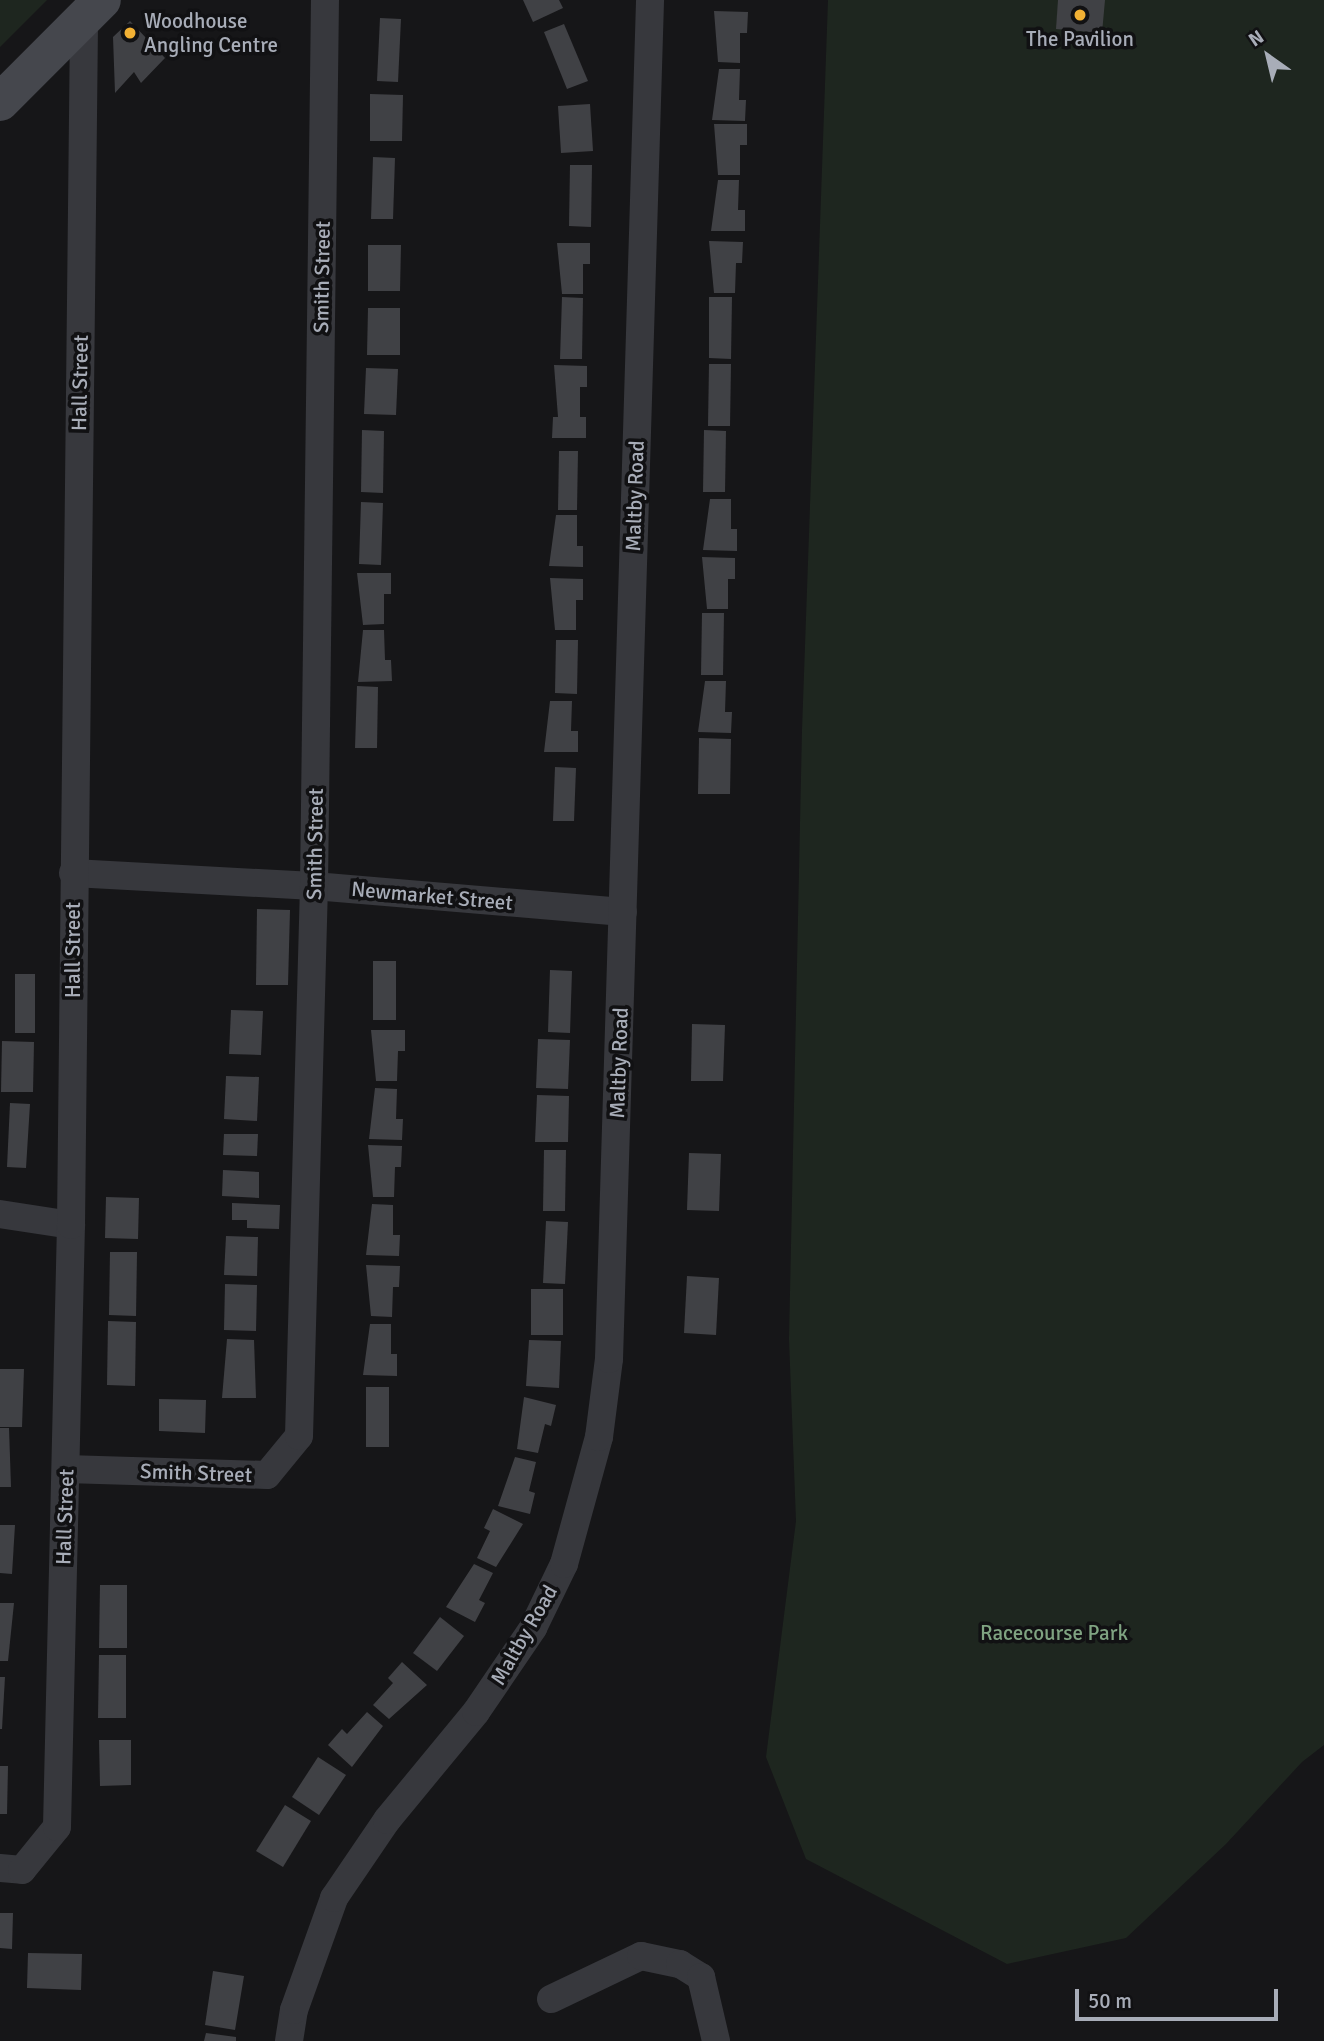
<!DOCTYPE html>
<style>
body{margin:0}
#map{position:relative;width:1324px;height:2041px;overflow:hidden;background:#161618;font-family:Signika,sans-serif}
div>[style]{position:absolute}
.green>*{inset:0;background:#1e261f}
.building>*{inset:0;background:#404145}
.street>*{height:28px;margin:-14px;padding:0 14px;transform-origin:14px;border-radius:14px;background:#37383d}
.secondary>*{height:38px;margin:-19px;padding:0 19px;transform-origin:19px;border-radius:19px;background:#45474d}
.dots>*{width:19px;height:19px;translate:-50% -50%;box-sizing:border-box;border:4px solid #111113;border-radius:50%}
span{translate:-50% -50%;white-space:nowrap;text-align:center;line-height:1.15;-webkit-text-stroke:7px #111113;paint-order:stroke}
.poi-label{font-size:21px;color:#a8adb8}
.left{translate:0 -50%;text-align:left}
.street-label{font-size:21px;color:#a8adb8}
.park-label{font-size:21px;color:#7fa381}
.north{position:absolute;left:1233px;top:21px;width:70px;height:70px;-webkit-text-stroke:5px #111113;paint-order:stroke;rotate:326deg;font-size:19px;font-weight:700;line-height:28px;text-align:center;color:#a8adb8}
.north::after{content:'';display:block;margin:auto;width:24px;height:32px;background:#a8adb8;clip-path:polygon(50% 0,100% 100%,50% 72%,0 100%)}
.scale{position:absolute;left:1075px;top:1989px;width:203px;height:32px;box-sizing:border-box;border:4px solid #a8adb8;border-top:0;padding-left:9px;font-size:21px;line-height:24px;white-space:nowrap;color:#a8adb8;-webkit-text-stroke:5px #111113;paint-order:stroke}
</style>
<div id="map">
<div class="green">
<i style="clip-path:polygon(0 0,47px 0,0 47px)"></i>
<i style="clip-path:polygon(828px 0,1324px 0,1324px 1745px,1302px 1762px,1226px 1844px,1126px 1938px,1007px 1964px,806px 1859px,766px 1757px,796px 1521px,789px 1339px,802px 730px)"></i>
</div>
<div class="building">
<i style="clip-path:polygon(523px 0,559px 0,563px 8px,533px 22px)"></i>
<i style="clip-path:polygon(1058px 0,1105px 0,1102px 33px,1056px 29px)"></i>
<i style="clip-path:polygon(714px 11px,748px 12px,747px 33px,740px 33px,740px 63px,718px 62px)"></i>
<i style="clip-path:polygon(380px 18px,401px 19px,398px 82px,377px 81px)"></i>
<i style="clip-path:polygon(130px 21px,165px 58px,141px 83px,134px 72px,115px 93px,113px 37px)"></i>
<i style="clip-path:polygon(564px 24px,588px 81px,567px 89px,544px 32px)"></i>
<i style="clip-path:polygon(719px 69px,740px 69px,739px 100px,746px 100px,745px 121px,712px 120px)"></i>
<i style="clip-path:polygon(370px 94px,403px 95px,402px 141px,370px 141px)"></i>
<i style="clip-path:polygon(590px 104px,593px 151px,561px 153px,558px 106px)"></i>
<i style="clip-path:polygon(714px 124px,747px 124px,747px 145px,740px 145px,740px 175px,718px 175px)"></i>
<i style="clip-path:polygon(373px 157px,395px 158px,393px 219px,371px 219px)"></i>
<i style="clip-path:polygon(570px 165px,592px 165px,591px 227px,569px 226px)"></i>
<i style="clip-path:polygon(718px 180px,739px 180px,738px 210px,745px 210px,745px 231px,711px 231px)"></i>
<i style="clip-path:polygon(709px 241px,743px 242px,742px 263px,736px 263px,735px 293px,714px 293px)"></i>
<i style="clip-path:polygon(557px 243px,590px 243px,590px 264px,583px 264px,583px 294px,562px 294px)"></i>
<i style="clip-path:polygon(368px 245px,401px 245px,400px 291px,368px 291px)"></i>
<i style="clip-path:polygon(562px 297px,583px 298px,582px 359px,560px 359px)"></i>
<i style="clip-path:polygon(709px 297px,732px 297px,731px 359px,709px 358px)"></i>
<i style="clip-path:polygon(368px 308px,400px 308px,400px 355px,367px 355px)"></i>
<i style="clip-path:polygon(709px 364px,731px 364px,730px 426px,708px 426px)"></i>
<i style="clip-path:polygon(554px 365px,587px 366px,587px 387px,580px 387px,580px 417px,586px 417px,586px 438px,552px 438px,553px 417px,558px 417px)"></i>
<i style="clip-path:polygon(366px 368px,398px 369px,396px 415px,364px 414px)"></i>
<i style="clip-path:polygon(362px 430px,384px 431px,383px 493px,361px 492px)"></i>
<i style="clip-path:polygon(704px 430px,726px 431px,725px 492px,703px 492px)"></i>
<i style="clip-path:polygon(559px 451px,578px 451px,577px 510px,558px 510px)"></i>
<i style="clip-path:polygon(710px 499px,731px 499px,731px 529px,737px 529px,737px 551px,703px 550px)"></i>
<i style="clip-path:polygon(361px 502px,383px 503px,381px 565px,359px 564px)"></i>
<i style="clip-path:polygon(556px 515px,577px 515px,577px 546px,583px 546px,583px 567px,549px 566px)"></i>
<i style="clip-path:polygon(702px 557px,735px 558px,735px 579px,728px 579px,728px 609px,707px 609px)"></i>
<i style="clip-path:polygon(357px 573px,391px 573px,391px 594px,384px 594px,384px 624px,363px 625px)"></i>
<i style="clip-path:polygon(550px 578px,583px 579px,583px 600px,576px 600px,576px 630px,555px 630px)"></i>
<i style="clip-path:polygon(702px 613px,724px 613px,723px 675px,701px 675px)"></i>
<i style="clip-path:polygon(363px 630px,384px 630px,385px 660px,391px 660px,392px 681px,358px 682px)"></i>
<i style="clip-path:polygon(556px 640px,578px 640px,577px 694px,555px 693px)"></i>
<i style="clip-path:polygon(705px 681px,726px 681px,725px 712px,732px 712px,731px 733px,698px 732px)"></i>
<i style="clip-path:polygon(357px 686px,378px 687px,377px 748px,355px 748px)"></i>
<i style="clip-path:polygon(550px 701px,572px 701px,571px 731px,578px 731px,578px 752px,544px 752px)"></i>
<i style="clip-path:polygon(699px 738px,731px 739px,730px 794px,698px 794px)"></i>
<i style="clip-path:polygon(555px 767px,576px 768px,574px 821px,553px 821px)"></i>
<i style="clip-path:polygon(257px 909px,290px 910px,288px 985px,256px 985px)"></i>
<i style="clip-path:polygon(373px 961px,396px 961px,396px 1020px,373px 1020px)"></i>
<i style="clip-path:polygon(550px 970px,572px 971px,570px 1033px,548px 1032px)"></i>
<i style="clip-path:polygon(15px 974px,35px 974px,35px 1033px,15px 1033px)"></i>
<i style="clip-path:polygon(231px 1010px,263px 1011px,261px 1055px,229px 1054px)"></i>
<i style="clip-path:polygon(692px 1024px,725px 1025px,723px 1081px,691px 1081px)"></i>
<i style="clip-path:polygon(371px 1030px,405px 1030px,405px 1051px,398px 1051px,397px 1081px,376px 1081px)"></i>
<i style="clip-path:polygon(538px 1039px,570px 1040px,568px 1089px,536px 1088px)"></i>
<i style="clip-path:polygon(2px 1041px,34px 1042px,33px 1092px,1px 1092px)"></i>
<i style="clip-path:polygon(226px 1076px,259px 1077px,257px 1121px,224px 1119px)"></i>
<i style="clip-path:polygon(375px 1088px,397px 1089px,396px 1119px,403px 1119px,402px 1140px,369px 1139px)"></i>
<i style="clip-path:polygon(537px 1095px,569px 1096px,568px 1142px,535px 1142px)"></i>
<i style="clip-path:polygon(10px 1103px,30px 1104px,26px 1168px,7px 1167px)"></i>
<i style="clip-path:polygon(224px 1134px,258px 1134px,257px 1156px,223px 1155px)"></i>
<i style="clip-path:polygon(368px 1145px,402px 1146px,401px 1167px,395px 1167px,394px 1197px,373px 1197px)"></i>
<i style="clip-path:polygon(544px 1150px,566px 1150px,565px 1211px,543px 1211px)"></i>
<i style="clip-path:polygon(689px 1153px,721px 1154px,719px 1211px,687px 1210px)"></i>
<i style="clip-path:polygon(223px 1170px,259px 1172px,259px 1198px,222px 1196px)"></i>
<i style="clip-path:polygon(106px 1197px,139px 1198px,138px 1239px,105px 1238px)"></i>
<i style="clip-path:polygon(232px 1203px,280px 1205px,279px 1229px,247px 1228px,247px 1220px,232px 1220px)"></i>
<i style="clip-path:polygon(372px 1204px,393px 1205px,393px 1235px,400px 1235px,399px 1256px,366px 1255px)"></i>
<i style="clip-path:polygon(546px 1221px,568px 1222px,565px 1284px,543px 1283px)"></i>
<i style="clip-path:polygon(226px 1236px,258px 1237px,257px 1276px,224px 1275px)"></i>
<i style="clip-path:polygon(110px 1252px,137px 1252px,136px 1316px,109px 1315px)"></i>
<i style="clip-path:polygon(366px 1265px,400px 1266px,399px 1287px,393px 1287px,392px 1317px,371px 1316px)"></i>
<i style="clip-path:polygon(687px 1276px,719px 1278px,716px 1335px,684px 1333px)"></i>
<i style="clip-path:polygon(225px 1284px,257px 1285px,256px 1331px,224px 1330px)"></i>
<i style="clip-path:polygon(531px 1289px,563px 1289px,563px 1335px,531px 1335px)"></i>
<i style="clip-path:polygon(108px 1321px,136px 1322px,135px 1386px,107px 1385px)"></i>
<i style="clip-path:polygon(370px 1324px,391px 1324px,391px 1354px,397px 1354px,397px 1376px,363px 1375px)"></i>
<i style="clip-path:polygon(227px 1339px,254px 1340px,256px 1398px,222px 1398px)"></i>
<i style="clip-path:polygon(529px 1340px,561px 1341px,559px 1388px,526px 1386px)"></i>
<i style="clip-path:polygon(0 1369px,24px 1369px,22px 1427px,0 1427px)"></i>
<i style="clip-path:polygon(366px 1387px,389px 1387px,389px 1447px,366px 1447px)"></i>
<i style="clip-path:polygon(524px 1397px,556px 1405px,551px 1426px,545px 1424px,538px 1453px,517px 1449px)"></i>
<i style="clip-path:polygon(159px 1399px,206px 1400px,205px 1433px,159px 1431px)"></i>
<i style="clip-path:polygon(0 1428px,9px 1428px,11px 1487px,0 1487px)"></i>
<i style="clip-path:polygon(515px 1457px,536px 1462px,529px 1491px,535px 1493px,530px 1514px,498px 1506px)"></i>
<i style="clip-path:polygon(493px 1509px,523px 1524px,496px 1567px,477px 1558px,490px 1531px,484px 1528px)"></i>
<i style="clip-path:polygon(0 1525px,15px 1525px,12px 1574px,0 1573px)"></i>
<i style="clip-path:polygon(474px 1564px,493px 1573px,479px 1600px,485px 1603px,475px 1622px,446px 1607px)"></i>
<i style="clip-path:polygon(100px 1585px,127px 1585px,127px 1648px,99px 1648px)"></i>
<i style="clip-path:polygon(0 1603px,14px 1603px,8px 1661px,0 1661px)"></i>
<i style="clip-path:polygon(440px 1617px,464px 1636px,437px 1671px,413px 1653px)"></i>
<i style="clip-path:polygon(99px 1655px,126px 1655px,126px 1718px,98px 1718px)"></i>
<i style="clip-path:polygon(402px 1662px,427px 1685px,389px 1719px,373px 1705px,393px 1683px,388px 1678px)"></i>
<i style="clip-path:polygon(0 1677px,5px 1677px,2px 1729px,0 1729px)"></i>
<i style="clip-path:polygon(367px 1712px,383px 1726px,352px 1767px,328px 1745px,342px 1729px,347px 1734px)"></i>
<i style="clip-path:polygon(99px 1740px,131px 1740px,131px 1785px,100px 1786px)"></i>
<i style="clip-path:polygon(318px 1757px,346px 1775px,319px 1815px,292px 1797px)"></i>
<i style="clip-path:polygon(0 1766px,8px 1766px,7px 1814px,0 1814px)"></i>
<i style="clip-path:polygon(285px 1805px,311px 1821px,283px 1867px,256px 1851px)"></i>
<i style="clip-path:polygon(0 1913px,13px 1913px,12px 1949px,0 1948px)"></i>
<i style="clip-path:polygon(28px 1953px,82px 1954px,81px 1990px,27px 1988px)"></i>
<i style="clip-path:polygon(213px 1971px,244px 1976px,235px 2030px,205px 2025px)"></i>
<i style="clip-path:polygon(206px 2033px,236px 2037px,236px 2041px,204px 2041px)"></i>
</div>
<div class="street">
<i style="left:73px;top:873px;width:241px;rotate:3.1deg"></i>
<i style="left:314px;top:886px;width:310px;rotate:4.8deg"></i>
<i style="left:0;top:1214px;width:72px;rotate:8.8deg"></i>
<i style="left:66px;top:1469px;width:201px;rotate:1.7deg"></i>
<i style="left:267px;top:1475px;width:50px;rotate:-50.6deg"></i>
<i style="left:299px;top:1436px;width:550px;rotate:-88.44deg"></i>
<i style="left:314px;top:886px;width:886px;rotate:-89.29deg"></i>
<i style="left:0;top:1868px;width:22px;rotate:5deg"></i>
<i style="left:22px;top:1870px;width:55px;rotate:-50.9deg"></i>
<i style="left:57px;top:1827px;width:602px;rotate:-88.67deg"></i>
<i style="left:71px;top:1225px;width:1208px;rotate:-89.38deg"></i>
<i style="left:551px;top:1999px;width:100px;rotate:-25.5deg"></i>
<i style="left:641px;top:1956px;width:40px;rotate:12deg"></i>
<i style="left:680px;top:1964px;width:25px;rotate:32deg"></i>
<i style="left:701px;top:1977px;width:66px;rotate:76.8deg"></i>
<i style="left:289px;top:2041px;width:31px;rotate:-81deg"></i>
<i style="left:294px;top:2010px;width:119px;rotate:-70.3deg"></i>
<i style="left:334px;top:1898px;width:94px;rotate:-55.8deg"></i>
<i style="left:387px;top:1820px;width:140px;rotate:-50.5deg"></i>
<i style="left:476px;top:1712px;width:102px;rotate:-55.8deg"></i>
<i style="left:533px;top:1628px;width:71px;rotate:-64.2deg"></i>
<i style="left:564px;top:1564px;width:132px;rotate:-74.6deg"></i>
<i style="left:599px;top:1437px;width:79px;rotate:-82.7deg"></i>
<i style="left:609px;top:1359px;width:1360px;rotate:-88.27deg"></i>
</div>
<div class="secondary">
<i style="left:0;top:102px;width:144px;rotate:-45deg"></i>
</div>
<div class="dots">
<i style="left:1080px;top:15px;background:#f2b134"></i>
<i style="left:130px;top:33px;background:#f2b134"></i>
</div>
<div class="poi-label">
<span class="left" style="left:144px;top:33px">Woodhouse<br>Angling Centre</span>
<span style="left:1080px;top:39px">The Pavilion</span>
</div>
<div class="street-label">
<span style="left:322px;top:277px;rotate:-89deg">Smith Street</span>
<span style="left:80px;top:383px;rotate:-89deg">Hall Street</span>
<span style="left:635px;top:496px;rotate:-88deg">Maltby Road</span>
<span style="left:315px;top:844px;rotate:-89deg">Smith Street</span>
<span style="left:432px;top:896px;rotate:5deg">Newmarket Street</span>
<span style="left:73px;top:950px;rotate:-90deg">Hall Street</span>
<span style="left:619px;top:1063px;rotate:-88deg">Maltby Road</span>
<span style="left:196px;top:1473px;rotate:2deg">Smith Street</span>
<span style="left:65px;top:1517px;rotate:-88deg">Hall Street</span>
<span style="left:524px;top:1635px;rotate:-60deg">Maltby Road</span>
</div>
<div class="park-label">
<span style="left:1054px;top:1633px">Racecourse Park</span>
</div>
<div class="north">N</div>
<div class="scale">50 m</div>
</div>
